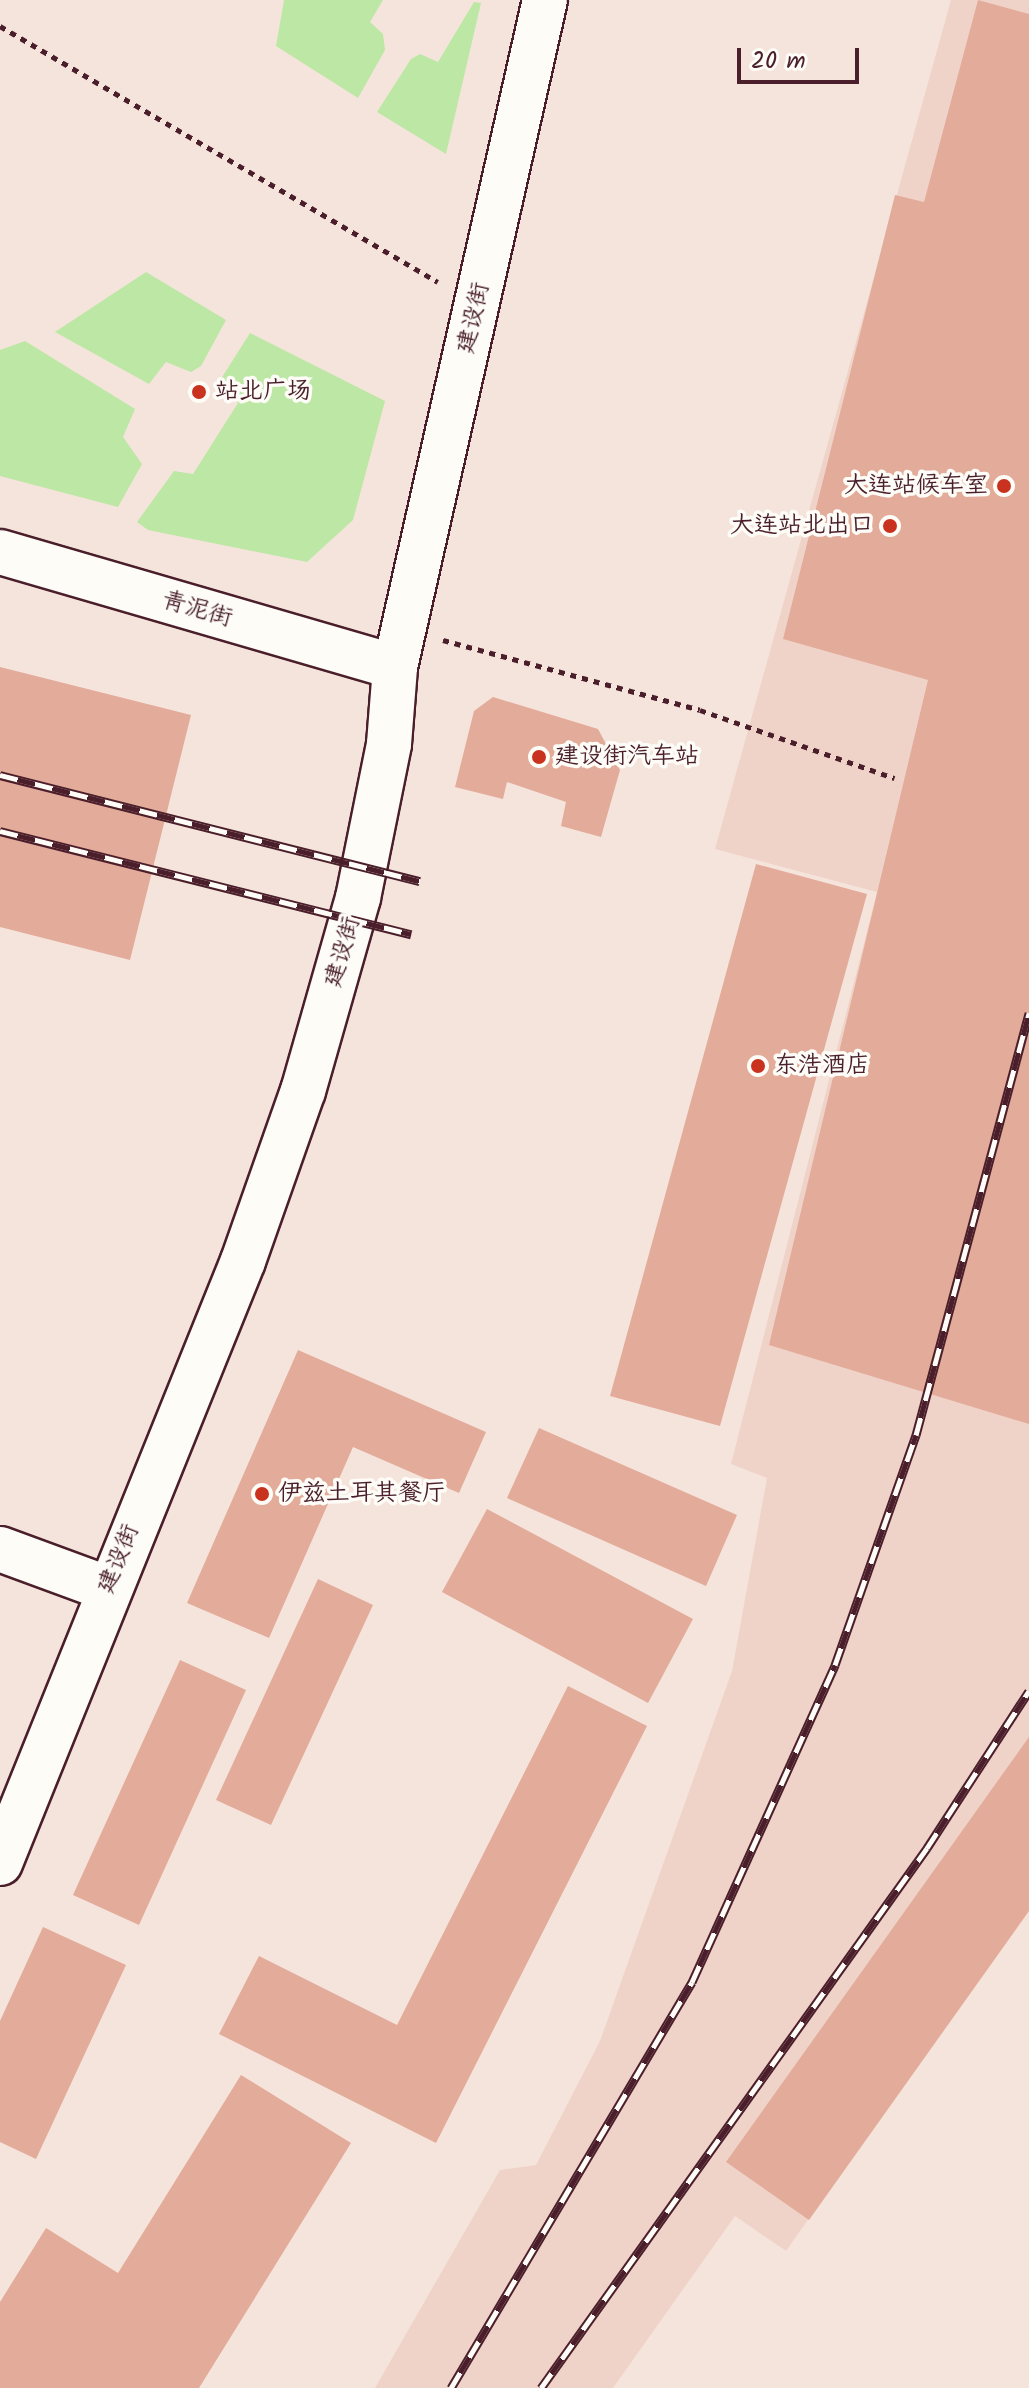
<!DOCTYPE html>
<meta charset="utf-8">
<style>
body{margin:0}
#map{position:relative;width:1029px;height:2388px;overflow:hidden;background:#f5e4db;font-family:Kalam,"LXGW WenKai TC",sans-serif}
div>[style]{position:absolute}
.built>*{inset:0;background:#f0d3c8}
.green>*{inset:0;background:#bce7a4}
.building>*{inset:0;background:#e3ab9a}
.path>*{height:5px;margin-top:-2.5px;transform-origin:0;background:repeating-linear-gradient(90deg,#4a1f2b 0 6px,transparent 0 12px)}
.roads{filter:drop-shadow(2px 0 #4a1f2b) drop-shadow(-2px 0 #4a1f2b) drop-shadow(0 2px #4a1f2b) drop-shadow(0 -2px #4a1f2b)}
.minor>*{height:44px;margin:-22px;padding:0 22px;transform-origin:22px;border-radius:22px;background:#fdfcf7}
.major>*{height:44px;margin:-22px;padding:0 22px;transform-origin:22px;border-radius:22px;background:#fdfcf7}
.rail>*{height:9px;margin-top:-4.5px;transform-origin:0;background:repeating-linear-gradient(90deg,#fdfcf7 0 18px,#4a1f2b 0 36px);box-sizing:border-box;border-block:2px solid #4a1f2b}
.dots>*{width:22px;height:22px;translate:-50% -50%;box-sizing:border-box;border:4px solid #fdfcf7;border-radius:50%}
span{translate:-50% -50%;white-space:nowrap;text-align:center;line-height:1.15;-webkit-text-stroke:7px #fdfcf7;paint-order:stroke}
.street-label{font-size:24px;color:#4a1f2b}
.poi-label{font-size:24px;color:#4a1f2b}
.left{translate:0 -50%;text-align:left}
.right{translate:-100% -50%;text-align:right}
.scale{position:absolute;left:737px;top:48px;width:122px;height:36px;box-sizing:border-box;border:4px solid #4a1f2b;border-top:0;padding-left:10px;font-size:24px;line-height:28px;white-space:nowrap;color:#4a1f2b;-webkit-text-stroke:6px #fdfcf7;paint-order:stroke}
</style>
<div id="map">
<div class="built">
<i style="clip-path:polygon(951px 0,1029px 0,1029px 1906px,786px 2251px,735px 2216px,613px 2388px,375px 2388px,500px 2170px,536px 2165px,600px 2041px,732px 1671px,767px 1478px,731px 1464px,877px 892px,715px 849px)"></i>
</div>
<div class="green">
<i style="clip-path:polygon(284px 0,383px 0,370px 22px,383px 34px,385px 50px,358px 98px,276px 46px)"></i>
<i style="clip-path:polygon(474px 2px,481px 3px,446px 154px,377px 112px,411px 59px,420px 54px,438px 62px)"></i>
<i style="clip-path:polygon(146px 272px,226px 320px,201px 366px,191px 372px,166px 362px,149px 384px,55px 332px)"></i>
<i style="clip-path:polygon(250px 333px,385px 401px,353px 520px,307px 562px,148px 530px,137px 522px,174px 471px,193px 474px,238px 403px,219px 382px)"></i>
<i style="clip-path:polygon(25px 341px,135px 409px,123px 437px,142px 464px,118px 507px,0 476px,0 350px)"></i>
</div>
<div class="building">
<i style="clip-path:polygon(978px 0,1029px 14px,1029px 1424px,769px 1345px,928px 680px,783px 639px,895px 195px,924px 202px)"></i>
<i style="clip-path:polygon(0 667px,191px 715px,130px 960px,0 927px)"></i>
<i style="clip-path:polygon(493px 697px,598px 729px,620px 770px,601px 837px,561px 826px,566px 802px,507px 782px,503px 799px,455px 787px,474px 711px)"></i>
<i style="clip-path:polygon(756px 864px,867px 894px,720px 1426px,610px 1396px)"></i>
<i style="clip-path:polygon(298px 1350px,486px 1432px,459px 1493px,353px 1447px,269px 1638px,187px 1603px)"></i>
<i style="clip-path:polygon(539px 1428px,737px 1515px,706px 1586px,507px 1498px)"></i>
<i style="clip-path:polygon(487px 1509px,693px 1619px,648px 1703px,442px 1592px)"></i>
<i style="clip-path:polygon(318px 1579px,373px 1605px,271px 1825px,216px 1800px)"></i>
<i style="clip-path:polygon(180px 1660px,246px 1690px,139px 1925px,73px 1895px)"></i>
<i style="clip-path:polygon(568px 1686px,647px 1726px,436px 2143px,219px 2034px,259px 1956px,397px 2025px)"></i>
<i style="clip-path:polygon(1029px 1737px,1029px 1911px,809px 2220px,726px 2162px)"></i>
<i style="clip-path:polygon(43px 1927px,126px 1965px,36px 2159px,0 2142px,0 2021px)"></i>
<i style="clip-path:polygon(241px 2075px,351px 2143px,199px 2388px,0 2388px,0 2302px,46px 2228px,118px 2273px)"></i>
</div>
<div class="path">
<i style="left:0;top:26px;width:507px;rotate:30.31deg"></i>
<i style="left:443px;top:640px;width:266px;rotate:15.2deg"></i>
<i style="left:700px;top:710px;width:206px;rotate:19.3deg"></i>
</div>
<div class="roads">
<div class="minor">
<i style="left:0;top:552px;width:411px;rotate:16.2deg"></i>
<i style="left:0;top:1549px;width:113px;rotate:20.2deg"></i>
</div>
<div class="major">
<i style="left:0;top:1863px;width:649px;rotate:-68.02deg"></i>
<i style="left:243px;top:1261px;width:180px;rotate:-70.6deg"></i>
<i style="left:303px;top:1091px;width:201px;rotate:-74.1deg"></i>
<i style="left:358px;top:898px;width:157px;rotate:-78.6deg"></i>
<i style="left:389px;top:744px;width:77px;rotate:-85.5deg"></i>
<i style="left:395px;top:667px;width:684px;rotate:-77.33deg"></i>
</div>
</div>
<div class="rail">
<i style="left:0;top:775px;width:433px;rotate:14.2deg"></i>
<i style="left:0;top:831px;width:424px;rotate:14.1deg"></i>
<i style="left:451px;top:2388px;width:472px;rotate:-59.3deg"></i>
<i style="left:692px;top:1982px;width:348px;rotate:-65.7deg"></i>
<i style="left:835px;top:1665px;width:244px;rotate:-70.6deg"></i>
<i style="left:916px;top:1435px;width:437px;rotate:-75deg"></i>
<i style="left:541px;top:2388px;width:664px;rotate:-54.44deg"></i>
<i style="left:927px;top:1848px;width:187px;rotate:-57deg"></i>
</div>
<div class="dots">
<i style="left:199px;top:392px;background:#c8321e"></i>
<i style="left:1004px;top:486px;background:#c8321e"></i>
<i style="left:890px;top:526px;background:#c8321e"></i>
<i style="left:539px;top:757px;background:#c8321e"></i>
<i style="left:758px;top:1066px;background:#c8321e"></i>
<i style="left:262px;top:1494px;background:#c8321e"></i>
</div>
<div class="street-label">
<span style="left:474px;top:318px;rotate:-77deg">建设街</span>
<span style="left:197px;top:610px;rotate:16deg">青泥街</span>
<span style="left:343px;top:952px;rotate:-74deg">建设街</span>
<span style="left:119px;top:1559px;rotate:-68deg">建设街</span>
</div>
<div class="poi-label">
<span class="left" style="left:215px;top:392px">站北广场</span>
<span class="right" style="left:988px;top:486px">大连站候车室</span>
<span class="right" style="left:874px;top:526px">大连站北出口</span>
<span class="left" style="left:555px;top:757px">建设街汽车站</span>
<span class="left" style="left:774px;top:1066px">东浩酒店</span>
<span class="left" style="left:278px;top:1494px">伊兹土耳其餐厅</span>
</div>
<div class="scale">20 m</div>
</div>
